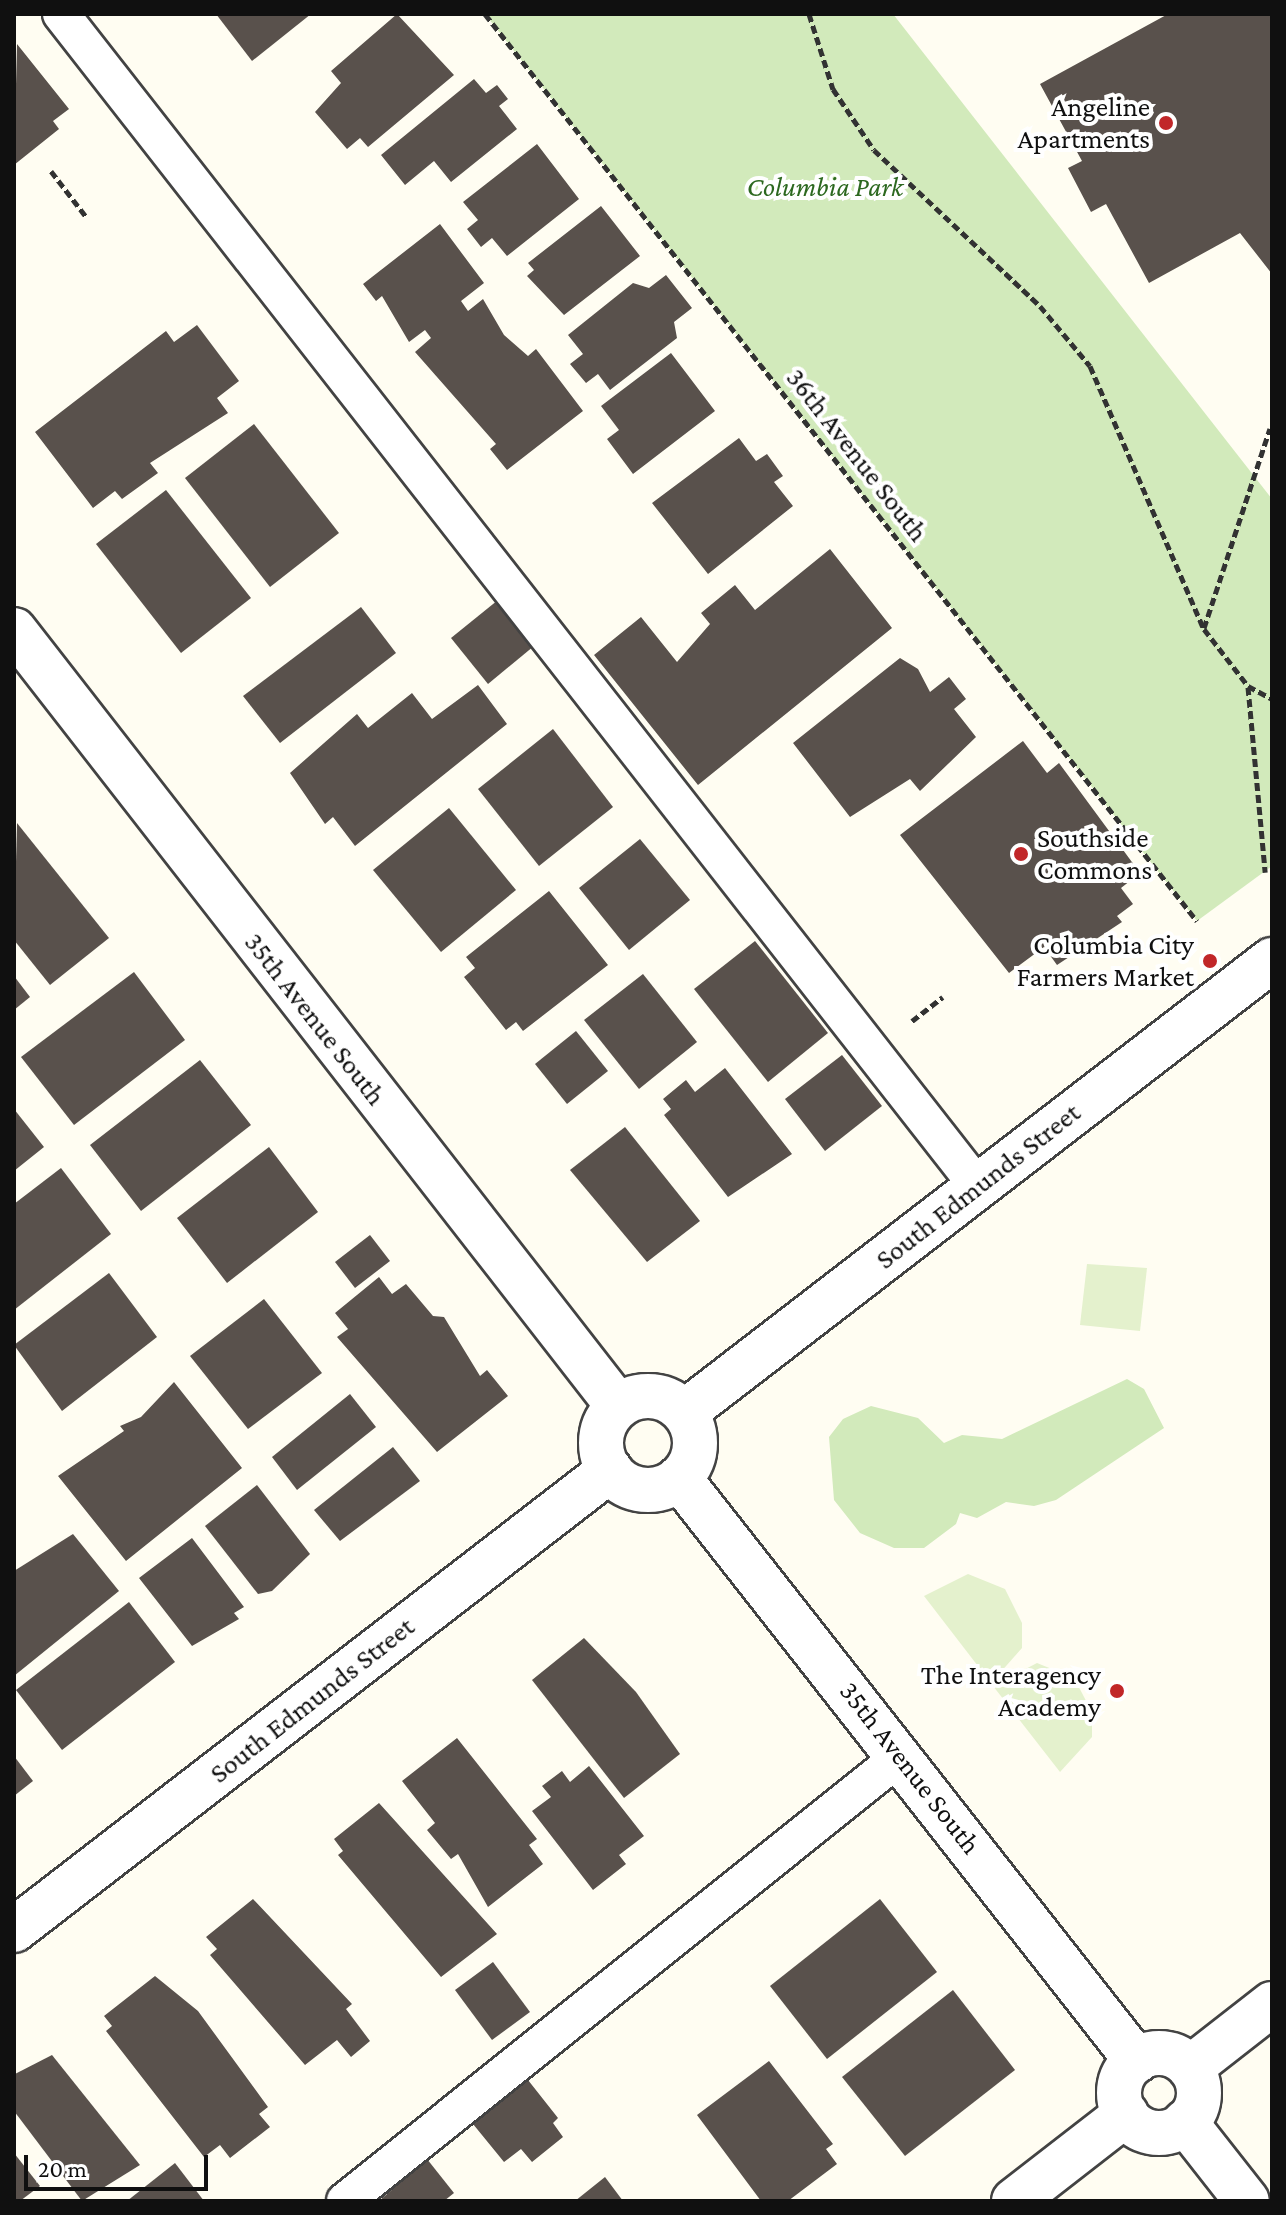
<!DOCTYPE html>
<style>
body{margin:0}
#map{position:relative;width:1286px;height:2215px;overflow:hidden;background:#fffdf2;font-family:"Crimson Pro",serif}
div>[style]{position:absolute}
.green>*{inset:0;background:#d2eabb}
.pitch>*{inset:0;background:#e4f1cd}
.building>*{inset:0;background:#59514c}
.path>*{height:5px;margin-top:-2.5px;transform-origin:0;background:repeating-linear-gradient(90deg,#323232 0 8px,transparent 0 12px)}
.roads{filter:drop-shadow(2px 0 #434343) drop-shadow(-2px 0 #434343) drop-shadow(0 2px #434343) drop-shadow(0 -2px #434343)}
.lane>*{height:36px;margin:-18px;padding:0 18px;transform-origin:18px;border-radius:18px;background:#fff}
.street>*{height:44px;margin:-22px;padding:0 22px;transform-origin:22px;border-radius:22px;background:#fff}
.street>.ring{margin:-22px;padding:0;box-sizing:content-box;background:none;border:44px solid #fff;border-radius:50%}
.dots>*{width:22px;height:22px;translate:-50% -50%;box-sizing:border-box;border:4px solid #fff;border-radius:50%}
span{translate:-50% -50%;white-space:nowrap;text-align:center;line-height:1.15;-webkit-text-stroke:8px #fff;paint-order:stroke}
.poi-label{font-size:28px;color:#101010}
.right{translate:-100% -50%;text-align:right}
.left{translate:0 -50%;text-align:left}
.park-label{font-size:28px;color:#2c681f;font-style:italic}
.street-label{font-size:28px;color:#101010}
.frame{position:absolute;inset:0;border:16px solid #101010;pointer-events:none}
.scale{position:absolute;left:24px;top:2155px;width:184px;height:36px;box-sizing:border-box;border:4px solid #101010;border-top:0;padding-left:10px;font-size:24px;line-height:28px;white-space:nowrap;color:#101010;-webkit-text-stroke:6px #fff;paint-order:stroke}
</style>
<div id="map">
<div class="green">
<i style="clip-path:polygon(485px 14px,893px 14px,1272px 499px,1272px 866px,1197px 921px)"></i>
<i style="clip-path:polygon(1127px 1379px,1144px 1389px,1164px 1428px,1056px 1500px,1034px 1506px,1006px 1502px,977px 1518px,960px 1513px,956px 1524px,924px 1548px,894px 1548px,860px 1533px,834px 1500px,829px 1437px,843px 1419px,871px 1406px,918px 1418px,944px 1443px,962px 1435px,1002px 1439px)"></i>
</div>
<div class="pitch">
<i style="clip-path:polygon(1087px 1264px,1147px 1268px,1140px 1331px,1080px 1325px)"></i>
<i style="clip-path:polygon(968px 1574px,1005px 1589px,1022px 1623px,1022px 1648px,991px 1683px,924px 1596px)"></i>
<i style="clip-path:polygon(1037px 1663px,1074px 1678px,1092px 1712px,1092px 1737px,1060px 1772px,993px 1686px)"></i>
</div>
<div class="building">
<i style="clip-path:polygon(216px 14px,311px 14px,252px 61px)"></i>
<i style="clip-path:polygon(397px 14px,454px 75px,368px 147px,360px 138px,347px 149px,315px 112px,341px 83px,331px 71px)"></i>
<i style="clip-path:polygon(1168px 14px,1272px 14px,1272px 274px,1240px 233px,1149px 283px,1106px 204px,1091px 212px,1068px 168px,1082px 161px,1040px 84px)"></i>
<i style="clip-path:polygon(17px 44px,69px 109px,53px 121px,59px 129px,14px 165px)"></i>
<i style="clip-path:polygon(474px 79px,486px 93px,497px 85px,508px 99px,499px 106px,517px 129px,451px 182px,434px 161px,405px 185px,381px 155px)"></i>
<i style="clip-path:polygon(537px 144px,579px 199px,507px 256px,492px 238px,481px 247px,467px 229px,478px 220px,463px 202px)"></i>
<i style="clip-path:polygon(601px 206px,640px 256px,564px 315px,527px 276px,534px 270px,528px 263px)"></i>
<i style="clip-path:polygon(440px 224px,484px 283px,461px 301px,468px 311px,483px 299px,504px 335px,528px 356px,536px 349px,583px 411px,507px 470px,490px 449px,496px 444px,415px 352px,431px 338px,425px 330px,409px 342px,382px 296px,376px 301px,363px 284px)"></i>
<i style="clip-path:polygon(666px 275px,692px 308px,674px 322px,677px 338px,610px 390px,598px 374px,586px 383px,570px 364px,583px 354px,568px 335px,633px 283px,649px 288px)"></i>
<i style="clip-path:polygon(197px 325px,239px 381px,217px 398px,228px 413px,150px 463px,158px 473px,122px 499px,115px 491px,93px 508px,35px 432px,166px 331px,174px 342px)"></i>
<i style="clip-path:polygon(671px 353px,715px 411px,633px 474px,607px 439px,619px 430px,601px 406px)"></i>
<i style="clip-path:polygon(254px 424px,339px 533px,270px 587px,185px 478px)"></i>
<i style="clip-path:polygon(739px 438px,756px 461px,767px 454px,783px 476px,774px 482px,793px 506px,708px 574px,652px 503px)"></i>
<i style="clip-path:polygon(166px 490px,251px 598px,181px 653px,96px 544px)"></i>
<i style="clip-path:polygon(830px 549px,892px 628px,698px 785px,594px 655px,641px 617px,677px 662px,710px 624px,701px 613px,735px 585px,755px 610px)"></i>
<i style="clip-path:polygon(498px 600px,534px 646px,488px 684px,451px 638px)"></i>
<i style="clip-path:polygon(361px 607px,396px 653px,280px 743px,243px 696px)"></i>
<i style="clip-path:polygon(900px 658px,918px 669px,930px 692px,949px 677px,966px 699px,954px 709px,976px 737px,920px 791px,910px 779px,850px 817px,793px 743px)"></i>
<i style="clip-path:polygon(478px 685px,507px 724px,355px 846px,333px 817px,325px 824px,290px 773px,357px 714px,368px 728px,412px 693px,432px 719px)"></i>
<i style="clip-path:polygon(553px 729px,613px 807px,539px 866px,478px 789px)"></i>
<i style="clip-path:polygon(1023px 741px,1047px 773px,1059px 763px,1140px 873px,1121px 888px,1133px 904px,1117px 916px,1122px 922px,1057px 965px,1044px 947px,1009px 973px,900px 835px)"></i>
<i style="clip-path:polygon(449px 808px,516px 890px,441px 952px,373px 870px)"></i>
<i style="clip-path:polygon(17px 823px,109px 938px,50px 985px,14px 940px)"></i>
<i style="clip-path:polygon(640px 839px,690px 900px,629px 950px,579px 888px)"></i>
<i style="clip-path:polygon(549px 891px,608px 965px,523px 1031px,516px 1022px,506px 1030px,464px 977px,475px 968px,466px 957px)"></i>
<i style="clip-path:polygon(755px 941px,828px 1033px,768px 1082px,694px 989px)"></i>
<i style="clip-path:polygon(134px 972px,185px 1040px,74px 1125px,21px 1057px)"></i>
<i style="clip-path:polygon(643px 974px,697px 1042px,639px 1089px,584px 1020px)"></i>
<i style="clip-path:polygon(14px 976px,30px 997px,14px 1010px)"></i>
<i style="clip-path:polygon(576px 1031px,608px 1071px,567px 1104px,535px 1064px)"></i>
<i style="clip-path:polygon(842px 1055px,882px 1106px,825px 1151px,785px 1099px)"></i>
<i style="clip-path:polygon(200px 1060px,251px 1125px,141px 1211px,90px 1145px)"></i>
<i style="clip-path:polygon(725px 1068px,792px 1154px,728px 1197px,664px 1115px,671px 1109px,663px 1099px,686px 1080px,695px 1092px)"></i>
<i style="clip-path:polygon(14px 1109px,44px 1147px,14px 1171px)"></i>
<i style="clip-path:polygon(625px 1127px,700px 1221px,647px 1262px,570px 1170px)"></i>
<i style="clip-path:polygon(269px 1147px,318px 1212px,227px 1283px,177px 1218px)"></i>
<i style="clip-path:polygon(61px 1168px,111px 1234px,14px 1310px,14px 1204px)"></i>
<i style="clip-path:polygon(370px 1235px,390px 1261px,355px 1288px,335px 1262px)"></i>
<i style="clip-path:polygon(109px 1273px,157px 1337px,62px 1411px,14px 1345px)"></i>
<i style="clip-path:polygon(379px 1277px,392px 1294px,406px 1284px,433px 1316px,444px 1317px,480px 1376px,487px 1370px,508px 1396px,437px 1452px,337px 1337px,348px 1329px,335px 1313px)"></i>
<i style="clip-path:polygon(264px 1299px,322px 1373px,248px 1429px,190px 1356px)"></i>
<i style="clip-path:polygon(174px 1382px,242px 1468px,126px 1561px,58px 1476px,124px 1431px,120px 1426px,141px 1417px)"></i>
<i style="clip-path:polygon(350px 1394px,376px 1427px,297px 1490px,272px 1457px)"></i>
<i style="clip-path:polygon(393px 1447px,420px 1481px,340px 1541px,314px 1510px)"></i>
<i style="clip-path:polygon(257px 1485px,310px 1554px,272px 1591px,258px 1594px,205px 1526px)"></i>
<i style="clip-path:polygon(73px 1534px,119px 1591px,14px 1676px,14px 1571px)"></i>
<i style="clip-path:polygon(192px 1538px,244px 1607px,234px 1613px,239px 1619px,192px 1646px,139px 1578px)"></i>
<i style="clip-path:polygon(129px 1602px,175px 1662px,62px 1750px,16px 1690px)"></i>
<i style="clip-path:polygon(584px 1638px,636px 1692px,680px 1754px,624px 1798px,532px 1680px)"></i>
<i style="clip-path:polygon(457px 1738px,537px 1839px,529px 1845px,543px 1864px,488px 1907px,458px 1854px,451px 1859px,427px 1830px,435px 1823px,402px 1781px)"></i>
<i style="clip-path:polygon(14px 1756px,33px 1781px,14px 1796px)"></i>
<i style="clip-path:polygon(589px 1766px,644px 1836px,619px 1855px,626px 1864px,593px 1890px,532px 1811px,551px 1797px,542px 1786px,562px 1771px,570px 1782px)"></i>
<i style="clip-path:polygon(379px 1803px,497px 1934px,441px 1977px,338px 1855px,343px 1851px,334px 1839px)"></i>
<i style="clip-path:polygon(253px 1899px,352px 2004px,346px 2009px,370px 2041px,351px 2057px,337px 2040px,305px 2065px,210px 1955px,217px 1949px,206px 1937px)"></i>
<i style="clip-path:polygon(880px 1899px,937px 1972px,827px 2059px,770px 1986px)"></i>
<i style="clip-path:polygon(493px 1962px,530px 2012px,492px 2040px,455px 1990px)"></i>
<i style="clip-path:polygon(155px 1976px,198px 2011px,268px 2107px,259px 2114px,270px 2127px,230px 2158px,220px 2145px,204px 2157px,106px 2031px,112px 2026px,104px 2016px)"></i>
<i style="clip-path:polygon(953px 1990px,1015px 2070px,905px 2156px,842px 2077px)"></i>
<i style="clip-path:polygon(52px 2055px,140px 2165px,82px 2201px,14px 2111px,15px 2074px)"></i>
<i style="clip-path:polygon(769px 2061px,833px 2144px,826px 2149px,837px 2164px,788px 2201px,761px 2201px,697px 2115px)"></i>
<i style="clip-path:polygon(528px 2080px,558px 2118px,553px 2123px,563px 2137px,532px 2162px,521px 2149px,504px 2162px,473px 2124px)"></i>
<i style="clip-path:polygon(14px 2153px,40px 2186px,20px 2201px,14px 2201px)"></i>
<i style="clip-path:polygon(427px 2159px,454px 2193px,444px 2201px,379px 2201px)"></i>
<i style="clip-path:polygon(175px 2163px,204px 2201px,127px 2201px)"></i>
<i style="clip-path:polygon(605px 2177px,623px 2201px,575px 2201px)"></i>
</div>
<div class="path">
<i style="left:485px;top:14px;width:1153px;rotate:51.87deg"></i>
<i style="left:809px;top:14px;width:79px;rotate:72.3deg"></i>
<i style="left:833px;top:89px;width:73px;rotate:56.1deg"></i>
<i style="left:874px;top:150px;width:228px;rotate:43.2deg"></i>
<i style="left:1040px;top:306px;width:78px;rotate:50.2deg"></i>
<i style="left:1090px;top:366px;width:287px;rotate:66.6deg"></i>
<i style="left:1204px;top:629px;width:72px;rotate:52.3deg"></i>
<i style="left:1248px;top:686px;width:27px;rotate:28deg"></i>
<i style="left:51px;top:171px;width:59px;rotate:52.5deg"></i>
<i style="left:1204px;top:628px;width:210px;rotate:-71.7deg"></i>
<i style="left:1248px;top:687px;width:186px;rotate:84.7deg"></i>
<i style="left:912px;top:1021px;width:39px;rotate:-38deg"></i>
</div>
<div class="roads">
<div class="lane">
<i style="left:61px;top:14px;width:1489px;rotate:51.98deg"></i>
<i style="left:345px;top:2201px;width:712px;rotate:-38.67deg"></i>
</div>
<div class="street">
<i style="left:14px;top:630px;width:983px;rotate:52.1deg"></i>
<i class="ring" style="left:601px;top:1396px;width:50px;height:50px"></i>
<i style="left:685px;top:1412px;width:741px;rotate:-37.6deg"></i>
<i style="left:679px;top:1478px;width:741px;rotate:51.85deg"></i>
<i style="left:14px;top:1930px;width:753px;rotate:-37.66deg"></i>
<i class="ring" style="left:1119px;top:2053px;width:36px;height:36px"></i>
<i style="left:1190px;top:2068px;width:104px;rotate:-38deg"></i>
<i style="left:1185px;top:2122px;width:100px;rotate:51.9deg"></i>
<i style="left:1014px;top:2201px;width:142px;rotate:-37.8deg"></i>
</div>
</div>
<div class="dots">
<i style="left:1166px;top:123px;background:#c12729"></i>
<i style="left:1021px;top:854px;background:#c12729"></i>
<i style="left:1210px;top:961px;background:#c12729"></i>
<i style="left:1117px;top:1691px;background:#c12729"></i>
</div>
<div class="poi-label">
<span class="right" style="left:1150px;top:123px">Angeline<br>Apartments</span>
<span class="left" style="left:1037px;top:854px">Southside<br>Commons</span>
<span class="right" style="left:1194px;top:961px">Columbia City<br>Farmers Market</span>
<span class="right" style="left:1101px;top:1691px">The Interagency<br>Academy</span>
</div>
<div class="park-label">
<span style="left:825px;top:187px">Columbia Park</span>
</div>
<div class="street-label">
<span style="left:857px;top:455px;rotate:52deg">36th Avenue South</span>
<span style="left:315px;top:1019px;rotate:52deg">35th Avenue South</span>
<span style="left:978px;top:1186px;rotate:-38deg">South Edmunds Street</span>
<span style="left:312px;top:1700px;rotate:-38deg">South Edmunds Street</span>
<span style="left:910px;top:1768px;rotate:52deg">35th Avenue South</span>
</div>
<div class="frame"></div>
<div class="scale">20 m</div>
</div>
